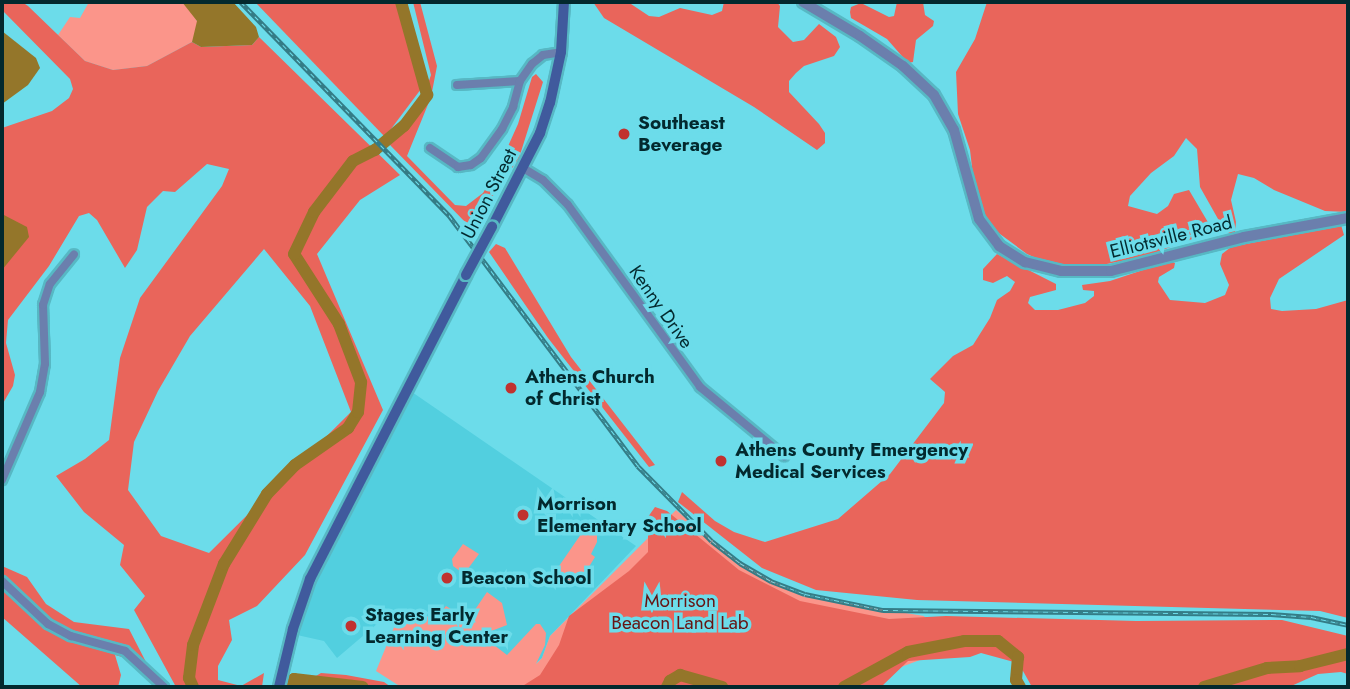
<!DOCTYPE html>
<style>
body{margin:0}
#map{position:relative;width:1350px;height:689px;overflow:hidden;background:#6cdcea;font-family:Jost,sans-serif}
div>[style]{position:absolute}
.built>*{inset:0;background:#52cfdf}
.green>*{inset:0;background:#fb958a}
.forest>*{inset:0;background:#e9655b}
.water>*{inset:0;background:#94762a}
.river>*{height:12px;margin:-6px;padding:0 6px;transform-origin:6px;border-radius:6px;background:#94762a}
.roads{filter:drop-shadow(2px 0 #57b8c4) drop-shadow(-2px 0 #57b8c4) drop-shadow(0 2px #57b8c4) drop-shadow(0 -2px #57b8c4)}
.minor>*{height:8px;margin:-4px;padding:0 4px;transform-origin:4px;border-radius:4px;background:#6b7fad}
.tertiary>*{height:10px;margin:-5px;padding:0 5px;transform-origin:5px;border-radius:5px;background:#6b7fad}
.secondary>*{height:10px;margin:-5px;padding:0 5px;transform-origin:5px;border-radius:5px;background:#405a9d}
.rail>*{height:4.5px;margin-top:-2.25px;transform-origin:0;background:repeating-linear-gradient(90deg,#6cdcea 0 5px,#347c86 0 10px);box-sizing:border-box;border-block:2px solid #347c86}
.bridges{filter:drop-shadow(2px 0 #57b8c4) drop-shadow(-2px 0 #57b8c4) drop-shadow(0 2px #57b8c4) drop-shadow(0 -2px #57b8c4)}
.secondary-bridge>*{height:10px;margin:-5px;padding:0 5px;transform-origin:5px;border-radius:5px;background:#405a9d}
.dots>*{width:19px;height:19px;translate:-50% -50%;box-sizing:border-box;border:4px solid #6cdcea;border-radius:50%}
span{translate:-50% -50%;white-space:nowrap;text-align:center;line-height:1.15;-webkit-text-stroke:7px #6cdcea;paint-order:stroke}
.poi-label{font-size:19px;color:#03292e;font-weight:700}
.left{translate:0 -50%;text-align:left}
.street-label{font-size:19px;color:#03292e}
.park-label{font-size:19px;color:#671312}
.frame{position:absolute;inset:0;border:4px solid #03292e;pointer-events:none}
</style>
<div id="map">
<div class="built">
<i style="clip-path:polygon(409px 390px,636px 546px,550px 636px,542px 658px,523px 674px,442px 611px,414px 622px,384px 618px,337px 658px,324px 641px,297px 635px,306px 603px,327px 553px)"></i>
</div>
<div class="green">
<i style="clip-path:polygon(89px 2px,182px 2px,192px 11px,197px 21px,197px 32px,192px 42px,147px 66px,113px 70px,85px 61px,58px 35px,70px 17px,80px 18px)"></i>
<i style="clip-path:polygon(676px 510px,740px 563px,802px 596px,924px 616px,947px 650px,847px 687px,401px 687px,376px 671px,397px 620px,414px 622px,442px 611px,446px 606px,468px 620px,487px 592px,502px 603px,507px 625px,481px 635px,507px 655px,536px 624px,540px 624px,546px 633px,545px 645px,536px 664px,542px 658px,550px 636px)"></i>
<i style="clip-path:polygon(588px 524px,597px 535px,597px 542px,591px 554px,595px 557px,582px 578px,576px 574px,566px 585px,551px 584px,548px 582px)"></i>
<i style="clip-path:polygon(463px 544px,479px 554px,464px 574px,453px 566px,452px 559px)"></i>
</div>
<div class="forest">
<i style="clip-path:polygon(evenodd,2px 2px,22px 2px,28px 6px,85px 61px,113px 70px,147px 66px,192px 42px,201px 47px,252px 45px,259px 37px,400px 175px,360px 200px,317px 254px,383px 410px,305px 555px,257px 606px,229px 620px,232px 640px,218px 666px,218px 680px,241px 686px,264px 673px,262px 687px,176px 687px,134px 610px,145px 596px,120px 565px,124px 545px,84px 512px,56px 476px,85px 459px,109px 440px,120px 358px,140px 298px,222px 186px,229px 169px,207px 164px,175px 192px,163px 191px,147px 207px,137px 250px,125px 268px,97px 220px,89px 213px,79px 216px,49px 266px,8px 320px,6px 343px,15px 375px,13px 386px,2px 405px,2px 128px,52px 111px,69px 98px,73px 89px,70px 79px,2px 10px,2px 2px,264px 249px,310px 306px,351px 412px,209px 553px,161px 536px,128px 490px,134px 442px,158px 391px,190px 336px,264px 249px)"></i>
<i style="clip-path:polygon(255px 2px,398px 2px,424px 85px,385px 137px)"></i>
<i style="clip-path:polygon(413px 2px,420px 2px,437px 66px,431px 97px,407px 156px,455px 205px,466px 206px,483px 193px,500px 164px,518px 124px,532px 77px,536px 74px,543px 82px,519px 158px,483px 210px,467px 224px,390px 145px,422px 101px,431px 75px)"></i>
<i style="clip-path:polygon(593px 2px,628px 2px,649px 16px,659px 17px,680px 8px,712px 15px,722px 11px,724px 2px,777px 2px,780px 6px,778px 27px,793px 42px,804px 40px,819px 24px,836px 37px,840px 47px,834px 56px,804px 66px,796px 73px,789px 81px,789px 92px,819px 124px,825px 133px,825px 143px,817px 150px,754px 107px,604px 18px)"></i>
<i style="clip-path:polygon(897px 2px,923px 2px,925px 15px,934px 21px,933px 26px,916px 40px,913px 62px,908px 63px,887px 39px,851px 18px,850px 12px,851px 7px,861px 3px,889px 17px,894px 16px)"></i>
<i style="clip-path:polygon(987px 2px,1348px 2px,1348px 212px,1325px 211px,1274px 190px,1254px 178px,1238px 174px,1231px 200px,1236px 222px,1235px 233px,1230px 234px,1222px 226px,1200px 187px,1197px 149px,1186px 138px,1174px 156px,1151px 173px,1130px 196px,1128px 206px,1157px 214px,1168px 206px,1174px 194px,1189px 190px,1209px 224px,1206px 234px,1146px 256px,1092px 267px,1052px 265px,1027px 254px,985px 223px,976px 201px,970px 150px,958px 114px,956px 72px,975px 39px)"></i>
<i style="clip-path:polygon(1341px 225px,1344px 235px,1279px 279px,1270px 298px,1271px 309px,1282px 311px,1316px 309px,1348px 300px,1348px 618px,1320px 611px,917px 600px,816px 590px,762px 568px,678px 502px,682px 492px,715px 521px,734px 532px,765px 542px,838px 519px,890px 474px,944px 403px,945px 392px,930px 379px,953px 356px,973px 345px,990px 318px,997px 300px,1010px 291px,1015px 282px,1007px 276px,993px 283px,983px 280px,983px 269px,997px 254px,1056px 284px,1056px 290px,1030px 297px,1028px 303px,1035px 310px,1058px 310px,1085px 303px,1094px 296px,1094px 291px,1083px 290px,1082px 285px,1110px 281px,1170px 261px,1175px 263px,1174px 268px,1159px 277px,1158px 282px,1170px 300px,1205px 303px,1225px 295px,1229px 285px,1220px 264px,1222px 254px,1231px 247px)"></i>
<i style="clip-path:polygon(496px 244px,505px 248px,571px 357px,655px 465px,649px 467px,548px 338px,489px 252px)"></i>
<i style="clip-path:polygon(655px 507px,667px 511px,739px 570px,800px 601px,889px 619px,946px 616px,1136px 621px,1282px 620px,1348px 636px,1348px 674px,1341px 672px,1318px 674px,1289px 687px,1032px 687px,1023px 671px,1014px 662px,981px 653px,970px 657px,908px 661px,881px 687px,521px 687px,540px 675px,559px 645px,569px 616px,629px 571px,648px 552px,648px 517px)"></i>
<i style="clip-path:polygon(2px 566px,27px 577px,46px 604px,74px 622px,129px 629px,147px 664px,115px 655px,121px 675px,118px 687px,82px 687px,2px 617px)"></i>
<i style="clip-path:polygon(321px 673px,346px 675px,384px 682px,391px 687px,311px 687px,316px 676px)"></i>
</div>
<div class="water">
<i style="clip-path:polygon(182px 2px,233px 2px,256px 27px,259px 37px,252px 45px,201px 47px,192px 42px,197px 21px)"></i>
<i style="clip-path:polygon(2px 31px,36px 58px,40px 68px,28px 85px,2px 104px)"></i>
<i style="clip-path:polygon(2px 214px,27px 227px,29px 237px,2px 270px)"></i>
</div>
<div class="river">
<i style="left:193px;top:687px;width:10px;rotate:-114deg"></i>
<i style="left:189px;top:678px;width:33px;rotate:-83deg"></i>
<i style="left:193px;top:645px;width:87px;rotate:-69.1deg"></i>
<i style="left:224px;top:564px;width:82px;rotate:-58.4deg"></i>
<i style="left:267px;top:494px;width:40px;rotate:-46deg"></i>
<i style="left:295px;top:465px;width:65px;rotate:-34.9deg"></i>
<i style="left:348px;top:428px;width:19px;rotate:-58deg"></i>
<i style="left:358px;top:412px;width:30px;rotate:-84deg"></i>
<i style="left:361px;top:382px;width:62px;rotate:-110.8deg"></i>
<i style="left:339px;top:324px;width:83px;rotate:-122.7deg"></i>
<i style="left:294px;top:254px;width:47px;rotate:-64.5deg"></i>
<i style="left:314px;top:212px;width:64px;rotate:-52.6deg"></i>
<i style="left:353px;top:161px;width:25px;rotate:-27deg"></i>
<i style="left:375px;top:150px;width:38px;rotate:-40deg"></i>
<i style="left:404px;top:126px;width:39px;rotate:-53deg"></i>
<i style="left:427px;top:95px;width:97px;rotate:-105.6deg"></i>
<i style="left:279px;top:687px;width:17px;rotate:-28deg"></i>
<i style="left:294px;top:679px;width:69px;rotate:6.6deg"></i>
<i style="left:667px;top:687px;width:7px;rotate:-63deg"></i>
<i style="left:670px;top:681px;width:12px;rotate:-31deg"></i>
<i style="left:680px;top:675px;width:44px;rotate:15.9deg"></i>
<i style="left:844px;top:687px;width:73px;rotate:-28.7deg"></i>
<i style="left:908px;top:652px;width:57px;rotate:-11.1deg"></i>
<i style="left:964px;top:641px;width:34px"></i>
<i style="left:998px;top:641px;width:26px;rotate:39deg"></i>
<i style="left:1018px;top:657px;width:23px;rotate:95deg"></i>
<i style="left:1016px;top:680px;width:8px;rotate:60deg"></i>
<i style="left:1204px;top:687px;width:66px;rotate:-16.8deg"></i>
<i style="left:1267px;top:668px;width:33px;rotate:-3deg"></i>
<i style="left:1300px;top:666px;width:49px;rotate:-14deg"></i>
</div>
<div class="roads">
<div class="minor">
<i style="left:457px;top:85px;width:63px;rotate:-3.6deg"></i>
<i style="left:430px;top:148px;width:34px;rotate:34deg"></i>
<i style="left:458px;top:167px;width:13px;rotate:-9deg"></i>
<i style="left:471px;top:165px;width:12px;rotate:-35deg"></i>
<i style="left:481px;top:158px;width:36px;rotate:-54deg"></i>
<i style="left:502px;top:129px;width:25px;rotate:-63deg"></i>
<i style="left:513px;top:107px;width:27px;rotate:-75deg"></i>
<i style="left:520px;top:81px;width:21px;rotate:-55deg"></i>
<i style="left:532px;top:64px;width:14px;rotate:-39deg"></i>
<i style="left:543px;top:55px;width:18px;rotate:-9deg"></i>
<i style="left:523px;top:168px;width:23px;rotate:31deg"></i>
<i style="left:543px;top:180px;width:35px;rotate:45deg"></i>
<i style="left:568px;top:205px;width:225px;rotate:54deg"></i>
<i style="left:700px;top:387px;width:109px;rotate:39.4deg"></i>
<i style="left:2px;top:480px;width:96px;rotate:-66.6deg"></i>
<i style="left:40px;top:392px;width:28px;rotate:-80deg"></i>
<i style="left:45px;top:364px;width:59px;rotate:-91.9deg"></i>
<i style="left:43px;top:305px;width:22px;rotate:-72deg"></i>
<i style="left:50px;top:284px;width:38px;rotate:-51deg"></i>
<i style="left:2px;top:581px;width:63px;rotate:43.1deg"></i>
<i style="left:48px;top:624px;width:26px;rotate:28deg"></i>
<i style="left:71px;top:636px;width:56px;rotate:15.5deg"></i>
<i style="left:125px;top:651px;width:53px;rotate:42.7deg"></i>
</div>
<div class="tertiary">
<i style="left:803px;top:2px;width:66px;rotate:30.8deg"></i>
<i style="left:860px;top:36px;width:52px;rotate:34.9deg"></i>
<i style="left:903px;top:66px;width:42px;rotate:43.1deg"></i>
<i style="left:934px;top:95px;width:40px;rotate:60.3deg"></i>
<i style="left:954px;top:130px;width:92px;rotate:74.3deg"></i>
<i style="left:979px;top:219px;width:34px;rotate:53deg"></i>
<i style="left:999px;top:246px;width:31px;rotate:32deg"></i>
<i style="left:1025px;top:262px;width:37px;rotate:14deg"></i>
<i style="left:1061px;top:271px;width:50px"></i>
<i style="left:1111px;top:271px;width:137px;rotate:-14.3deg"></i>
<i style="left:1244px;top:237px;width:106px;rotate:-10.4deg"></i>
</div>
<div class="secondary">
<i style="left:492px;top:227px;width:106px;rotate:-62.9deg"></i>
<i style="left:540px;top:133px;width:32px;rotate:-72deg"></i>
<i style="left:550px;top:103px;width:52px;rotate:-77.8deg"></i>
<i style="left:561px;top:52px;width:50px;rotate:-86.6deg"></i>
<i style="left:279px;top:687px;width:60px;rotate:-76.4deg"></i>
<i style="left:293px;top:629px;width:53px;rotate:-71.2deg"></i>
<i style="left:310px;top:579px;width:342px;rotate:-62.8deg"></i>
</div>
</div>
<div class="rail">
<i style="left:241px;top:2px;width:298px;rotate:45.7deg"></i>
<i style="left:449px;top:215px;width:314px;rotate:53deg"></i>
<i style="left:638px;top:466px;width:105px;rotate:45.4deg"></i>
<i style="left:712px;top:541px;width:36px;rotate:38deg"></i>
<i style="left:740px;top:563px;width:36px;rotate:30deg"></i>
<i style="left:771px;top:581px;width:36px;rotate:21deg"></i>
<i style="left:805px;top:594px;width:80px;rotate:11.6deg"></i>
<i style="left:883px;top:610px;width:388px;rotate:0.6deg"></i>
<i style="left:1271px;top:614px;width:40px;rotate:4.3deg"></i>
<i style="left:1311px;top:617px;width:38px;rotate:12deg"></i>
</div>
<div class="bridges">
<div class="secondary-bridge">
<i style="left:466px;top:275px;width:55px;rotate:-61.6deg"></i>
</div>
</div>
<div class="dots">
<i style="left:624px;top:134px;background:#c1322f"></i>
<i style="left:511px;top:388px;background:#c1322f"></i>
<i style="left:721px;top:461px;background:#c1322f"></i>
<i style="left:523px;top:515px;background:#c1322f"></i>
<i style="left:447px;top:578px;background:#c1322f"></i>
<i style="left:351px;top:626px;background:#c1322f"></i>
</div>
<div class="poi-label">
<span class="left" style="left:638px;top:134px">Southeast<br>Beverage</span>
<span class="left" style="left:525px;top:388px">Athens Church<br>of Christ</span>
<span class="left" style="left:735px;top:461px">Athens County Emergency<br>Medical Services</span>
<span class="left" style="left:537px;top:515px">Morrison<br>Elementary School</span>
<span class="left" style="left:461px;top:578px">Beacon School</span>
<span class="left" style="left:365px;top:626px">Stages Early<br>Learning Center</span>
</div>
<div class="street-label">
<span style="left:489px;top:194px;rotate:-63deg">Union Street</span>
<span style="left:1171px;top:237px;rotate:-14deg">Elliotsville Road</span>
<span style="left:661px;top:307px;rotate:55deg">Kenny Drive</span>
</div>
<div class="park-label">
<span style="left:680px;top:612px">Morrison<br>Beacon Land Lab</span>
</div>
<div class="frame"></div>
</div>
